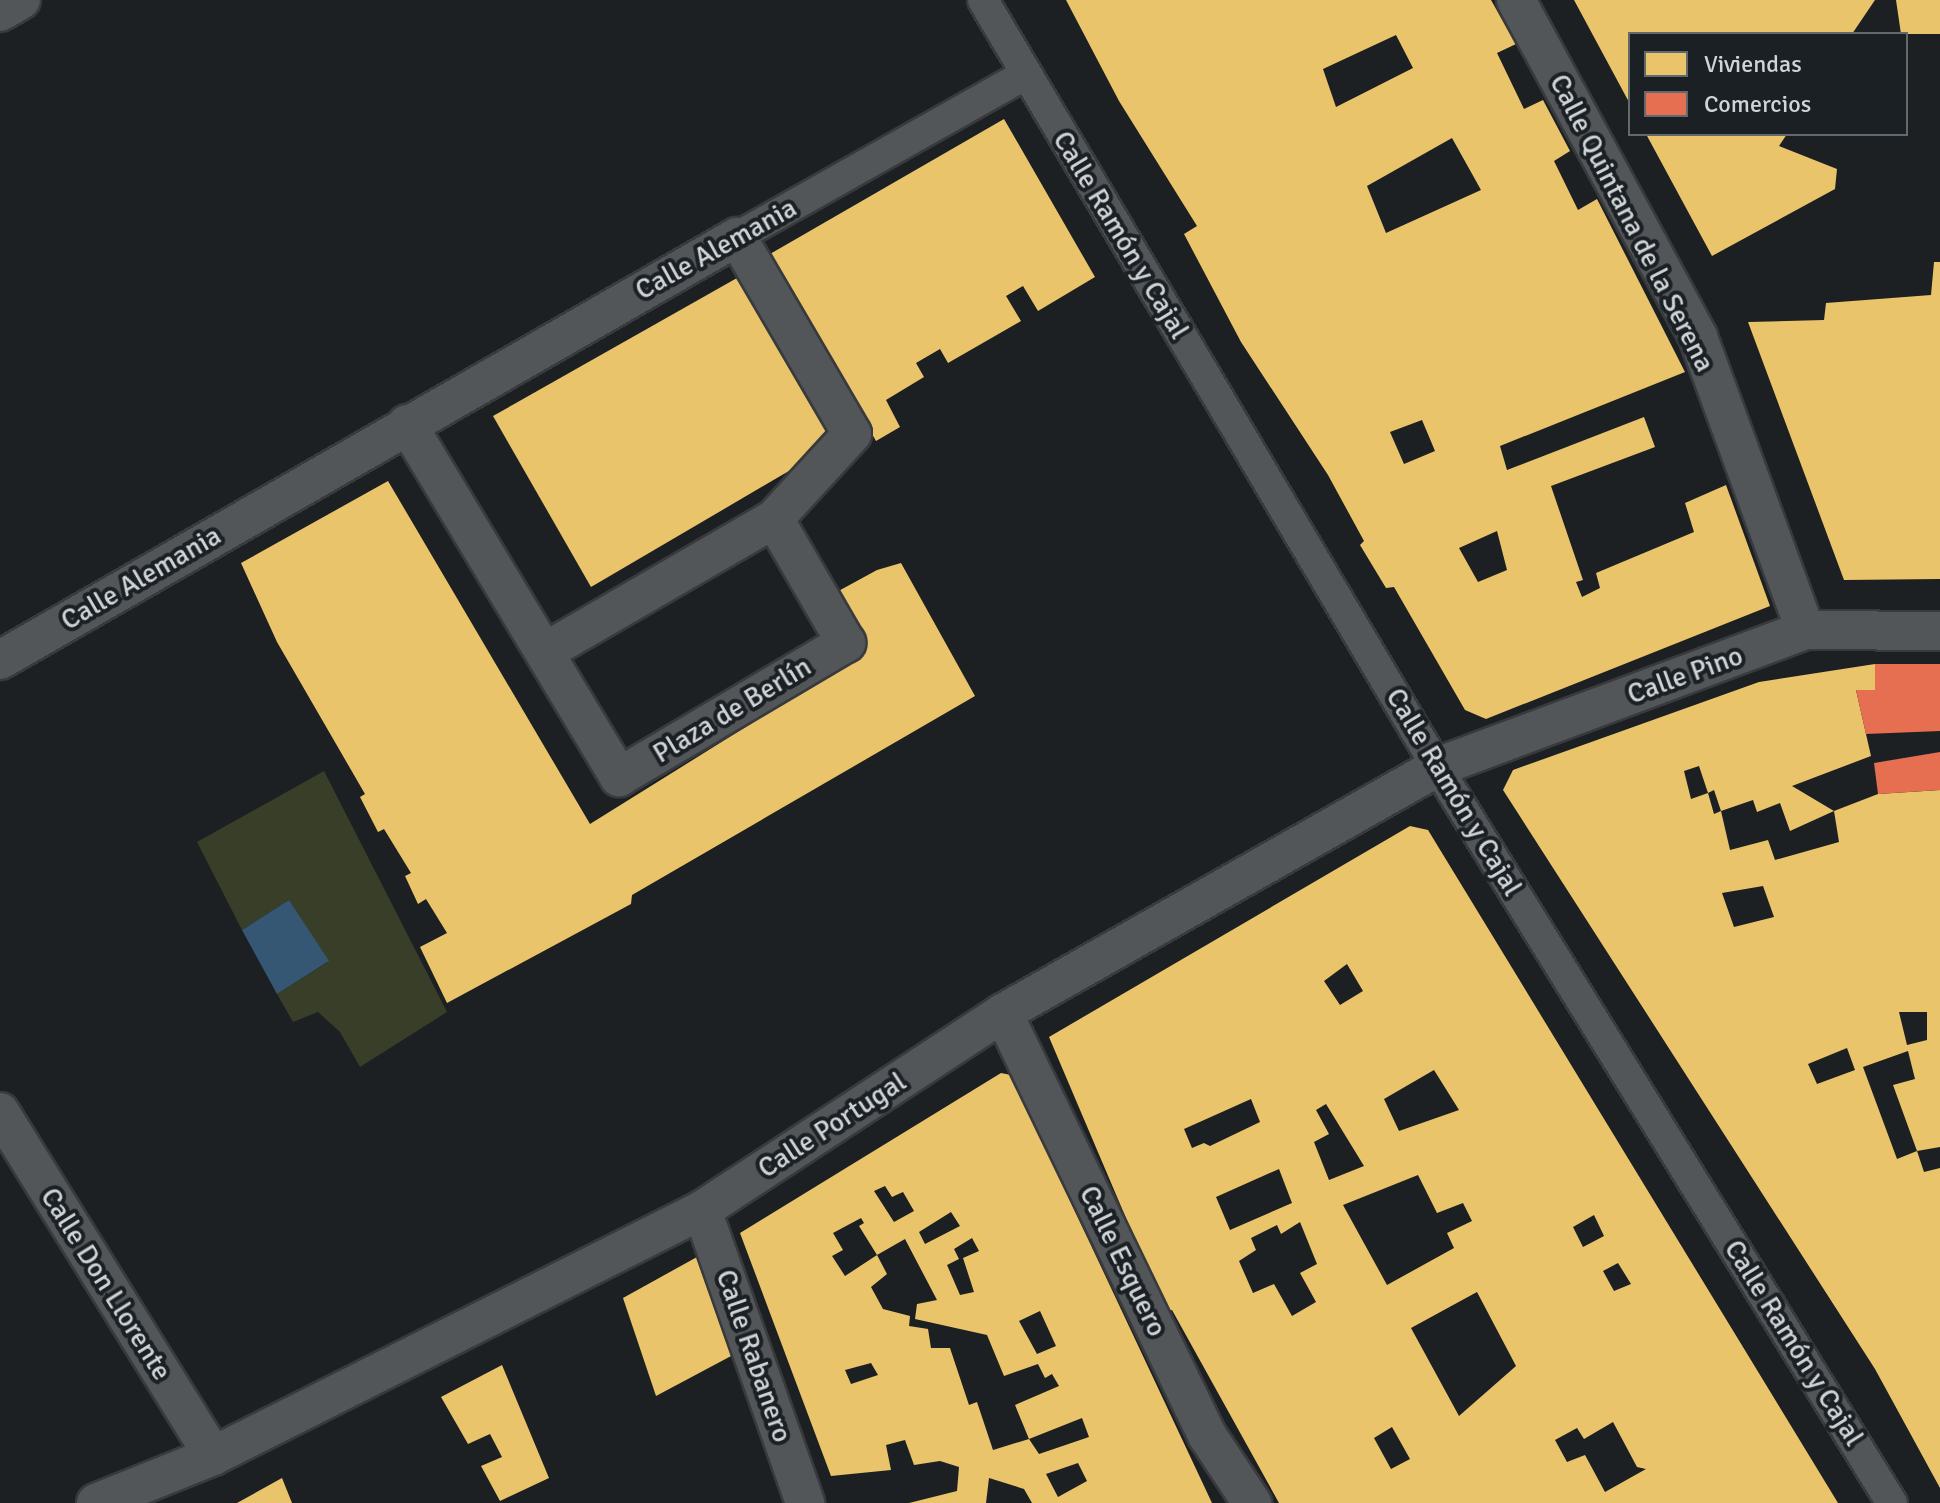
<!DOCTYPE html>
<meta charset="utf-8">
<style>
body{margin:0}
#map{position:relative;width:1940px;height:1503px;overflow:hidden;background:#1d2023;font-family:Signika,sans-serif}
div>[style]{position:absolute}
.green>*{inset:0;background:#383e28}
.water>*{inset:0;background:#365773}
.homes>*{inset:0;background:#e9c46a}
.shops>*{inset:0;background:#e76f51}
.roads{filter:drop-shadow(2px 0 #383a3d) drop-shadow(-2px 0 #383a3d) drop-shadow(0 2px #383a3d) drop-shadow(0 -2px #383a3d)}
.pedestrian>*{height:30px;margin:-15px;padding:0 15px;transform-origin:15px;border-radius:15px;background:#535658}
.minor>*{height:38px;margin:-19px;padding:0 19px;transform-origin:19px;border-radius:19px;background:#535658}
span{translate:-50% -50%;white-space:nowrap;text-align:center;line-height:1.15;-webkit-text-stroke:8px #1b2025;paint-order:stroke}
.street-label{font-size:28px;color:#d0d4d7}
.legend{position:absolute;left:1628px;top:32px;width:280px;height:104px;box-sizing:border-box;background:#1b2025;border:2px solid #63686c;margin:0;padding:10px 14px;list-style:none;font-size:24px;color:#d0d4d7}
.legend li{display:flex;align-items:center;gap:16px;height:40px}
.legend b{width:40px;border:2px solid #63686c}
</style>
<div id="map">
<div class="green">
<i style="clip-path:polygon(324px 771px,447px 1012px,360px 1067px,340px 1032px,318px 1012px,293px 1022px,277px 994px,328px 962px,289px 900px,242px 930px,197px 842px)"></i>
</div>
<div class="water">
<i style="clip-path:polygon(289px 900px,329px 961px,277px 994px,242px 930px)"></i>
</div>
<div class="homes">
<i style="clip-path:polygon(evenodd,1066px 0,1491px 0,1516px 44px,1497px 53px,1524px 109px,1543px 100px,1570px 151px,1554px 161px,1578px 210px,1597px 199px,1685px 372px,1500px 446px,1507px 470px,1644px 417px,1655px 447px,1551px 486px,1583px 580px,1576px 582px,1582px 597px,1600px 588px,1596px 573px,1694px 532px,1685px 503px,1726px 485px,1770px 606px,1486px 719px,1465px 710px,1394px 587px,1386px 588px,1360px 545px,1364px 541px,1328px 475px,1241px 342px,1184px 234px,1197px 226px,1119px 101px,1066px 0,1396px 35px,1413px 68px,1336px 107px,1323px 69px,1396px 35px,1066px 0,1452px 138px,1481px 190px,1386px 233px,1367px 186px,1452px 138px,1066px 0,1422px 420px,1435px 451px,1404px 464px,1390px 432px,1422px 420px,1066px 0,1497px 531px,1507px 570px,1478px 582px,1459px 548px,1497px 531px)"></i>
<i style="clip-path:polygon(1574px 0,1875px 0,1852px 34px,1630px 34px,1630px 104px)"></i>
<i style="clip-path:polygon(1896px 0,1940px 0,1940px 34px,1901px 34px)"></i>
<i style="clip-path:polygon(1004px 119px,1095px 277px,1038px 311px,1023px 286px,1006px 296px,1021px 321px,948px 363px,940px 349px,916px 363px,924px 377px,886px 400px,900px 427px,876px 441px,770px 254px)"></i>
<i style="clip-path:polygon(1646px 134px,1787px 134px,1779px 146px,1837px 169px,1835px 189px,1712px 256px)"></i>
<i style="clip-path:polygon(1934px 262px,1940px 262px,1940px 579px,1844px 580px,1748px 322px,1824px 320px,1826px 303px,1931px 295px)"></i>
<i style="clip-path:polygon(737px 278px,835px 444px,591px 587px,493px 416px)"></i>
<i style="clip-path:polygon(388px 481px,590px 824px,866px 652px,833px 594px,877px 570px,901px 563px,975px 696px,632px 895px,631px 904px,447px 1003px,420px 947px,447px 933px,426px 899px,418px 904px,405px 876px,411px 873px,384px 829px,378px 832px,360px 797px,365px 794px,277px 642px,241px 563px)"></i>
<i style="clip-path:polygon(evenodd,1875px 664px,1875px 690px,1856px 690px,1871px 756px,1792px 786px,1834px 811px,1878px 794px,1940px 790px,1940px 1147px,1917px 1151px,1893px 1085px,1915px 1079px,1908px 1051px,1863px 1067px,1897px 1159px,1917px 1151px,1924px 1172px,1940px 1168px,1940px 1488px,1875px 1369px,1503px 790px,1513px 770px,1759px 682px,1875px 664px,1699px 766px,1708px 793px,1691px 799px,1684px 771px,1699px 766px,1875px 664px,1714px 790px,1721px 811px,1714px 814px,1708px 793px,1714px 790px,1875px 664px,1753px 800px,1757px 812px,1780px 803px,1790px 831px,1834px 811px,1839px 842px,1775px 860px,1768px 840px,1730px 850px,1721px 811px,1753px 800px,1875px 664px,1763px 886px,1774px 917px,1734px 927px,1722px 893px,1763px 886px,1875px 664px,1899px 1012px,1927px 1012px,1927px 1040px,1907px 1045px,1899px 1012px,1875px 664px,1847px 1048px,1855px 1070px,1817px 1084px,1808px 1064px,1847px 1048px)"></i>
<i style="clip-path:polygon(evenodd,1410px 826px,1428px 830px,1838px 1503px,1279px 1503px,1172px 1310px,1166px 1312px,1049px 1037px,1410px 826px,1347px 964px,1363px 991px,1340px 1005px,1324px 981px,1347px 964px,1410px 826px,1434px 1070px,1459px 1110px,1399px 1131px,1384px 1099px,1434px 1070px,1410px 826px,1251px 1099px,1260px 1122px,1210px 1146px,1204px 1143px,1192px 1148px,1184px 1129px,1251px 1099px,1410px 826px,1326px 1104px,1364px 1166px,1329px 1180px,1314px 1142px,1329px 1134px,1316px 1110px,1326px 1104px,1410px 826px,1279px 1169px,1292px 1203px,1230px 1230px,1216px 1197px,1279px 1169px,1410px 826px,1418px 1175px,1437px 1213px,1463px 1203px,1472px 1221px,1447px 1233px,1454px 1248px,1387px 1285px,1343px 1205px,1418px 1175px,1410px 826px,1594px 1215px,1604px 1236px,1583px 1247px,1573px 1227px,1594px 1215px,1410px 826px,1300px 1222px,1317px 1264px,1300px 1273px,1316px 1302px,1292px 1316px,1274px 1284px,1253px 1293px,1239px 1261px,1256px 1250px,1251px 1238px,1277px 1225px,1281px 1234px,1300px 1222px,1410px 826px,1618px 1263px,1631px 1284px,1614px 1291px,1603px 1271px,1618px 1263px,1410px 826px,1477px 1292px,1516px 1366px,1459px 1416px,1411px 1328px,1477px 1292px,1410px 826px,1613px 1422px,1637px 1467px,1646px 1469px,1605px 1492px,1585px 1455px,1567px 1462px,1555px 1440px,1577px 1428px,1584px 1439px,1613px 1422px,1410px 826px,1392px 1427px,1410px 1459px,1391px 1469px,1374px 1438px,1392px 1427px)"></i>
<i style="clip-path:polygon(evenodd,1001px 1073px,1011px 1075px,1212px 1503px,1032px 1503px,1024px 1489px,989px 1478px,986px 1503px,909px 1503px,957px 1491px,959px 1467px,940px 1461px,914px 1465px,905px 1440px,886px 1445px,891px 1470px,831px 1476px,740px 1233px,1001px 1073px,885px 1186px,892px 1197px,903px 1192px,914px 1211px,894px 1222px,874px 1191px,885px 1186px,1001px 1073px,951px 1212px,960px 1226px,925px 1244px,919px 1232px,951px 1212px,1001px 1073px,861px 1218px,864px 1223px,859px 1226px,877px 1255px,845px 1276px,832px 1256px,843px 1250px,833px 1233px,861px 1218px,1001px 1073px,972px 1238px,979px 1251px,963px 1258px,974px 1292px,960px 1295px,947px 1265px,959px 1259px,954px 1249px,972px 1238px,1001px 1073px,905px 1239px,937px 1300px,917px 1304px,915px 1319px,987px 1335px,1004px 1376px,1038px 1364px,1045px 1378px,1052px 1374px,1059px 1386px,1015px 1405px,1029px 1439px,993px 1450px,977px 1402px,969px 1405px,950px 1348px,931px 1348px,928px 1329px,909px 1326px,910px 1316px,883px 1309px,871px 1287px,887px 1274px,877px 1255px,905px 1239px,1001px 1073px,1040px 1311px,1056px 1346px,1037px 1354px,1019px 1321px,1040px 1311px,1001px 1073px,871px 1363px,878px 1375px,851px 1384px,845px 1370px,871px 1363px,1001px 1073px,1082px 1418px,1089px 1437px,1039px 1454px,1029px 1439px,1082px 1418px,1001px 1073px,1078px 1463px,1087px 1481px,1058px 1497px,1046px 1474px,1078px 1463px)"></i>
<i style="clip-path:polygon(697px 1257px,733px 1355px,656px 1396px,623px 1298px)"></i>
<i style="clip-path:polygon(502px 1365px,549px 1478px,500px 1501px,481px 1466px,502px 1457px,490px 1434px,468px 1444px,441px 1397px)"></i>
<i style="clip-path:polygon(282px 1478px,292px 1503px,237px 1503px)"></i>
</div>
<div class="shops">
<i style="clip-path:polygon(1875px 664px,1940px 664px,1940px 731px,1866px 734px,1856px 690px,1875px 690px)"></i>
<i style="clip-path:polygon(1940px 752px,1940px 790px,1878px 794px,1874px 763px)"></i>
</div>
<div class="roads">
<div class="pedestrian">
<i style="left:983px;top:0;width:891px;rotate:59.38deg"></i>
<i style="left:1437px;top:767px;width:865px;rotate:58.28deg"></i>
<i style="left:737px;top:237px;width:332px;rotate:-29.4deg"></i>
</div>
<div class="minor">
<i style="left:1516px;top:0;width:383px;rotate:61.6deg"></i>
<i style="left:1698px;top:337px;width:312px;rotate:69.9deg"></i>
<i style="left:0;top:12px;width:24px;rotate:-30deg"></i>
<i style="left:407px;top:424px;width:412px;rotate:59deg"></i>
<i style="left:619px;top:777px;width:264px;rotate:-30.6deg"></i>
<i style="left:846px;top:643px;width:143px;rotate:-120.1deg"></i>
<i style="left:0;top:660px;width:850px;rotate:-29.85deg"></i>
<i style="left:737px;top:237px;width:228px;rotate:59.7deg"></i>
<i style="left:852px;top:434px;width:115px;rotate:132.5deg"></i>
<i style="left:774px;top:519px;width:265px;rotate:149.9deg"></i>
<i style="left:1003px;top:1013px;width:469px;rotate:64.2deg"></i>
<i style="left:1207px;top:1435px;width:82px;rotate:56.5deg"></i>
<i style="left:0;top:1112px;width:405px;rotate:58.2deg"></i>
<i style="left:702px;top:1210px;width:311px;rotate:70.6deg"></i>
<i style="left:96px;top:1503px;width:126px;rotate:-21.9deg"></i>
<i style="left:213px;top:1456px;width:547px;rotate:-26.71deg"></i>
<i style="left:702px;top:1210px;width:360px;rotate:-33.2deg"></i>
<i style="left:1003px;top:1013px;width:499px;rotate:-29.5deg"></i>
<i style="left:1437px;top:767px;width:393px;rotate:-20.4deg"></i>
<i style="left:1805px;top:630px;width:135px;rotate:0.4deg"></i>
</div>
</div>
<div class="street-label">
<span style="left:1632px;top:223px;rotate:63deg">Calle Quintana de la Serena</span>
<span style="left:1121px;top:235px;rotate:59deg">Calle Ramón y Cajal</span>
<span style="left:716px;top:249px;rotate:-29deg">Calle Alemania</span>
<span style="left:141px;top:578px;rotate:-30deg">Calle Alemania</span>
<span style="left:1685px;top:675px;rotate:-20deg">Calle Pino</span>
<span style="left:732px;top:710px;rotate:-31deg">Plaza de Berlín</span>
<span style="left:1454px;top:792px;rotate:59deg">Calle Ramón y Cajal</span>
<span style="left:832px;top:1125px;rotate:-33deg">Calle Portugal</span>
<span style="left:1123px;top:1261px;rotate:64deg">Calle Esquero</span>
<span style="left:106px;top:1284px;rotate:58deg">Calle Don Llorente</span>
<span style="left:1794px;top:1343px;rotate:58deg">Calle Ramón y Cajal</span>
<span style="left:754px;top:1356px;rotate:71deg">Calle Rabanero</span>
</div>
<ul class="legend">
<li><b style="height:22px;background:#e9c46a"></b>Viviendas</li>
<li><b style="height:22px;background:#e76f51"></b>Comercios</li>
</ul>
</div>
